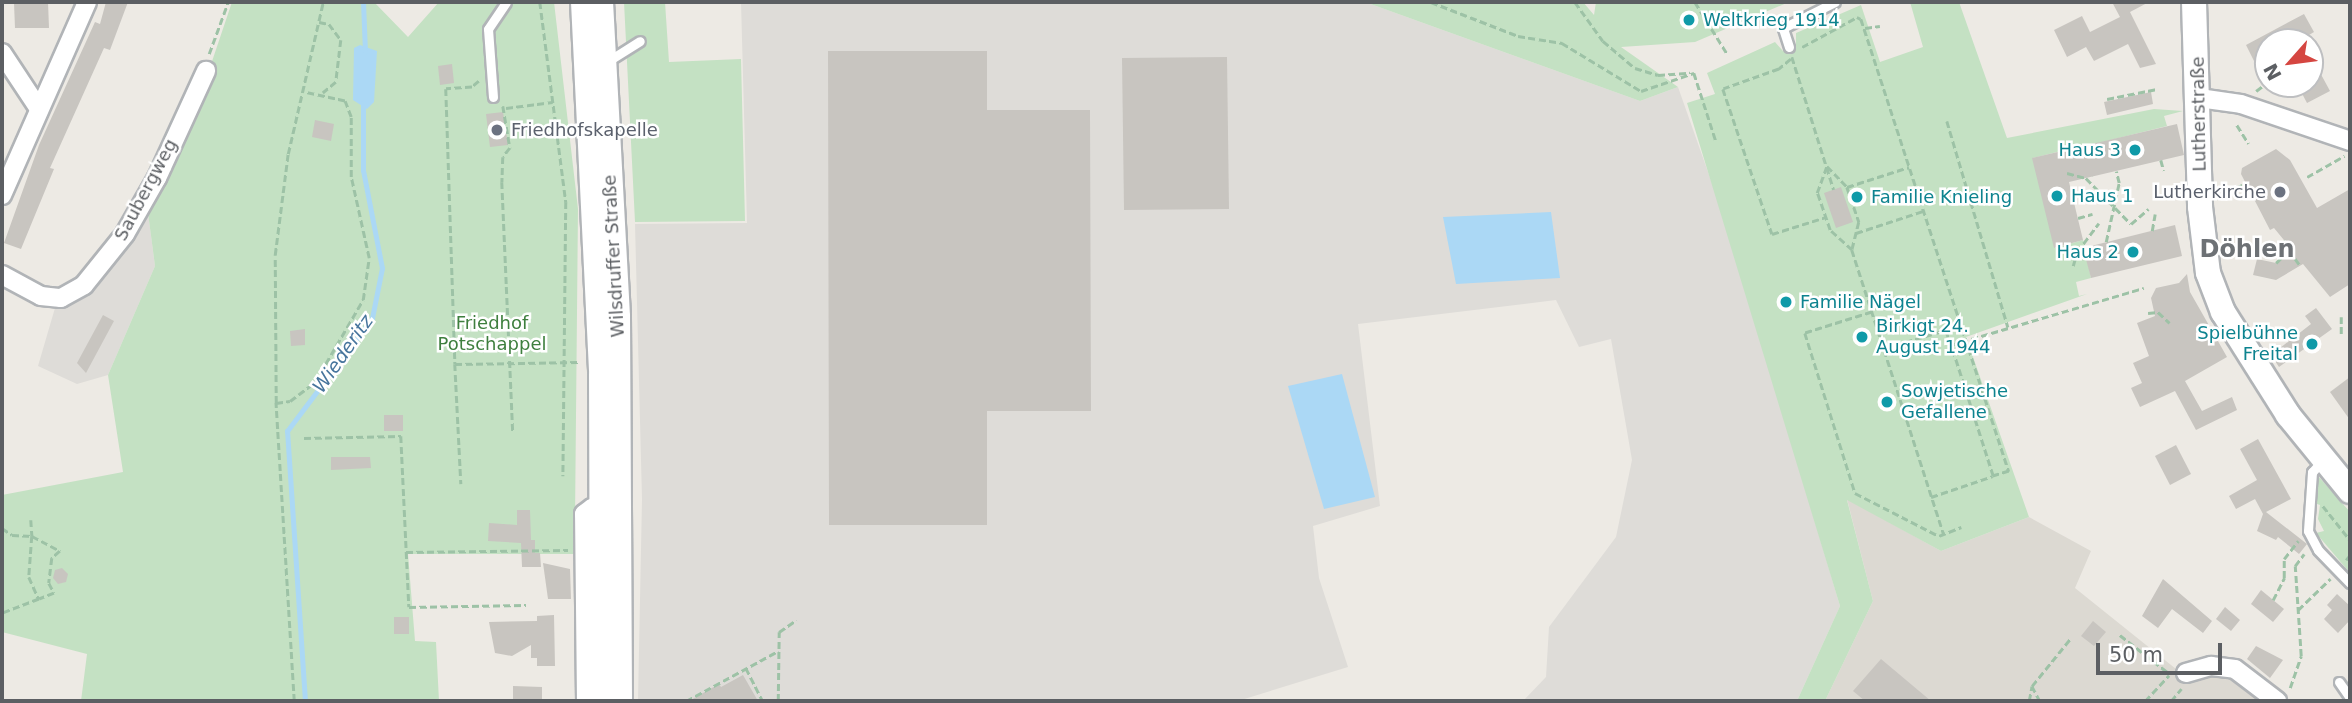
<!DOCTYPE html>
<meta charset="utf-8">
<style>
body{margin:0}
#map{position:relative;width:2352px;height:703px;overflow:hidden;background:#edeae4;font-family:"DejaVu Sans",sans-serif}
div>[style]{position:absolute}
.industrial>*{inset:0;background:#dedcd8}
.education>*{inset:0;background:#dcd9d2}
.green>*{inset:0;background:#c4e1c3}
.water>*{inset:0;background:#abd8f5}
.stream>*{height:5px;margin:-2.5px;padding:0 2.5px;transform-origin:2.5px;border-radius:2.5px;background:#abd8f5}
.building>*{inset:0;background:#c8c5c0}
.path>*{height:2.5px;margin-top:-1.25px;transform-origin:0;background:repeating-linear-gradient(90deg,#9dc2a6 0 7px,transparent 0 10.5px)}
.roads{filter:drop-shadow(2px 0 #b1b4b7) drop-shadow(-2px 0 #b1b4b7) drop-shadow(0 2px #b1b4b7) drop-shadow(0 -2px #b1b4b7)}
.lane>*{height:9px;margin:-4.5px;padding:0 4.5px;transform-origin:4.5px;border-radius:4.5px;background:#fff}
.street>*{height:18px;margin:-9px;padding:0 9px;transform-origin:9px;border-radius:9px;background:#fff}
.secondary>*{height:24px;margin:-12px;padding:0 12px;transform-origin:12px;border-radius:12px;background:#fff}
.dots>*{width:19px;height:19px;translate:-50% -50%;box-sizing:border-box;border:4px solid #fff;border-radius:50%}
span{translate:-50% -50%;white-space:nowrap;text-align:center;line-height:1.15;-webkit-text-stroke:5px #fff;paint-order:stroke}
.culture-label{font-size:18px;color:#0d838f}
.left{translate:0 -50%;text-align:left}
.right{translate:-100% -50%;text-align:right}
.street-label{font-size:18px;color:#5c5f63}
.worship-label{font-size:18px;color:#5b616d}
.park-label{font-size:18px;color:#3e7f3e}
.water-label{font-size:19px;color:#47759d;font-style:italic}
.district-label{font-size:24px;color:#6d7175;font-weight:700}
.frame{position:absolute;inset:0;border:4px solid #5c5f63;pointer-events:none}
.north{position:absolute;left:2254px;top:28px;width:70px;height:70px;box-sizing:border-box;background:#fff;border:2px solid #bebfc1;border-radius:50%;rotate:242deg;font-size:19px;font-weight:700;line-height:28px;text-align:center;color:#5c5f63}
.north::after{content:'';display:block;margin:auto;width:24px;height:32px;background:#d54641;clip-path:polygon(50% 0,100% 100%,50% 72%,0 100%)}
.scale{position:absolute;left:2096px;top:643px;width:126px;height:32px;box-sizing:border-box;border:4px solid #5c5f63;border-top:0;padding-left:9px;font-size:21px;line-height:24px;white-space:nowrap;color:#5c5f63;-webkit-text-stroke:5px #fff;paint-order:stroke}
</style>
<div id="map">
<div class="industrial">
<i style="clip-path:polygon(741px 2px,1365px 2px,1640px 101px,1678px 87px,1726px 223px,1840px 606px,1797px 701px,1523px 701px,1546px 677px,1549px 627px,1616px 537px,1632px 460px,1611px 339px,1579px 347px,1556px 300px,1358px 324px,1380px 506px,1313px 526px,1319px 578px,1348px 667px,1238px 701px,638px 701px,642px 499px,635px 224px,747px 223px)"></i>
<i style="clip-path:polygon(148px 213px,155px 266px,108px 375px,77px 384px,38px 366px,55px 308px,78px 296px)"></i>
</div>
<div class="education">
<i style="clip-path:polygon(1847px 499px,1941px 551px,2029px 517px,2091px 551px,2075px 588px,2176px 669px,2179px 666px,2191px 683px,2216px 673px,2230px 677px,2261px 701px,1825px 701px,1873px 601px)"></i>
</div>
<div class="green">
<i style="clip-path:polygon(232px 2px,374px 2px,408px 37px,439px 2px,554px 2px,578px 209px,575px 520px,581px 554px,408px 554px,415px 641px,436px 642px,439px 701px,81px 701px,87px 654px,2px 632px,2px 495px,123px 472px,108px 375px,155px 266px,148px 213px,201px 94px)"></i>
<i style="clip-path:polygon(624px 2px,665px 2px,669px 62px,741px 59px,745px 221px,635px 222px)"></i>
<i style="clip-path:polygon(1365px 2px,1583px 2px,1594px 15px,1596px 2px,1789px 2px,1695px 42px,1621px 47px,1678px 87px,1640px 101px)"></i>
<i style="clip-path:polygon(1910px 2px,1959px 2px,2007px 138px,2154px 109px,2183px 111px,2164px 116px,2167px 126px,2086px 146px,2093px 177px,2078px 166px,2066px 169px,2061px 151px,2033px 158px,2055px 248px,2083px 240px,2091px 278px,2076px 282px,2079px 296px,2087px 294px,1966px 337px,2029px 517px,1941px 551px,1847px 500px,1873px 601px,1825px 701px,1797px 701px,1840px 606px,1687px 103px,1715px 94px,1707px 73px,1775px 42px,1783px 51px,1796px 44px,1796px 33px,1861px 5px,1880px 62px,1923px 47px)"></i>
<i style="clip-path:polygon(2318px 476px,2350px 512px,2350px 573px,2316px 533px,2324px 531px,2318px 519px,2320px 505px,2314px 503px)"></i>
</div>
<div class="water">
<i style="clip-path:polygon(360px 45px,377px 51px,374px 102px,367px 109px,353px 100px,354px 48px)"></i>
<i style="clip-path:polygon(1551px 212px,1560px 278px,1456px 284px,1443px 217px)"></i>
<i style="clip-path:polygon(1342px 374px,1375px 497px,1324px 509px,1288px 386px)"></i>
</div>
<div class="stream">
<i style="left:363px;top:2px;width:50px;rotate:87.7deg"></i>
<i style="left:305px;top:701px;width:271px;rotate:-93.8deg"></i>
<i style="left:287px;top:431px;width:141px;rotate:-53deg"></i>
<i style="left:372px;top:318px;width:51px;rotate:-78.7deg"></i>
<i style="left:382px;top:268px;width:100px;rotate:-101deg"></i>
<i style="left:363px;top:170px;width:67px;rotate:-90deg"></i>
</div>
<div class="building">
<i style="clip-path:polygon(48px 2px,49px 28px,15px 28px,14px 3px)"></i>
<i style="clip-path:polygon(106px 2px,128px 2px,110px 50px,104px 48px,50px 168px,54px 169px,21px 249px,4px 243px,39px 145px,95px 22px,100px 24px)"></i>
<i style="clip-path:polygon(2112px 2px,2149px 2px,2130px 12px,2156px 64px,2140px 68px,2128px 44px,2094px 61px,2086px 47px,2067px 57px,2054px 30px,2082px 16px,2090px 32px,2120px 17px)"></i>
<i style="clip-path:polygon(2304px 14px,2314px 32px,2309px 35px,2313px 42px,2268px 42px,2268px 56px,2255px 63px,2246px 45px)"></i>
<i style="clip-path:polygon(828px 51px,987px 51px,987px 110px,1090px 110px,1091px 411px,987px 411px,987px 525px,829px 525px)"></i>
<i style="clip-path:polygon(2310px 54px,2330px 91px,2307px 103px,2297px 84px,2310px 84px)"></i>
<i style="clip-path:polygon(1227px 57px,1229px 209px,1124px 210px,1122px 58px)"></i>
<i style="clip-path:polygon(452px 64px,454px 83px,440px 85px,438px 66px)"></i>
<i style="clip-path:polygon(2151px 92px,2153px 104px,2107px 115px,2104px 102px)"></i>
<i style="clip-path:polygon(503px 112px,508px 145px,490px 147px,486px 114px)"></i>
<i style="clip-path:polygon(315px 120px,334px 124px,331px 141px,312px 137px)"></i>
<i style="clip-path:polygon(2177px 124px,2184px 155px,2069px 182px,2083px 240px,2054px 248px,2032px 158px)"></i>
<i style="clip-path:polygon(2276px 149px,2290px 160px,2317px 208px,2350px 189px,2350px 284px,2330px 297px,2303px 264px,2276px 280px,2253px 275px,2257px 259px,2276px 263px,2293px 251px,2274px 228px,2270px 230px,2241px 174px,2242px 168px)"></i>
<i style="clip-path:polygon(1841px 187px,1853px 222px,1836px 228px,1824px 193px)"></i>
<i style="clip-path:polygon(2175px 225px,2182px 256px,2091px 278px,2083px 248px)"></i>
<i style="clip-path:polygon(2187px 274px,2190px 292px,2227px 357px,2185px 381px,2202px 411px,2232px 397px,2237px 410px,2196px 430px,2175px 391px,2140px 407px,2131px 388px,2142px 383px,2133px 363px,2149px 356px,2137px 323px,2155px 316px,2151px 298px,2156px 288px,2179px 283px)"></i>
<i style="clip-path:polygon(2316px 308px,2332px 329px,2279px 367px,2271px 355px,2311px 324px,2305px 316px)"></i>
<i style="clip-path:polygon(103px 315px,114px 321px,86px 373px,77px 363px)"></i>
<i style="clip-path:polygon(305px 329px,305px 345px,291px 346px,290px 331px)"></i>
<i style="clip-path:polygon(2350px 377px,2350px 420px,2330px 392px)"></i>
<i style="clip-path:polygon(384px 415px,403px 415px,403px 431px,384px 431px)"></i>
<i style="clip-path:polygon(2258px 439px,2291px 499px,2266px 512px,2307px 544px,2299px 554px,2278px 537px,2276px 540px,2257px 531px,2263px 514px,2255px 499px,2236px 509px,2229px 496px,2257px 480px,2240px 449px)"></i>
<i style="clip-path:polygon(2176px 445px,2191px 474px,2170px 485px,2155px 456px)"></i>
<i style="clip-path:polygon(331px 457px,370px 457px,371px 468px,331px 470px)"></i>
<i style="clip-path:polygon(517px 510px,530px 510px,531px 540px,535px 540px,535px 553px,540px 553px,541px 567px,522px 567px,521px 543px,488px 541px,489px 523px,517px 525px)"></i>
<i style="clip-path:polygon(543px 563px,570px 569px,571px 599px,548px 599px)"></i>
<i style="clip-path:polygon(62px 568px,68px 574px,66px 582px,58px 584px,53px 578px,55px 570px)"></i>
<i style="clip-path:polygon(2163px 579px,2212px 621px,2203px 633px,2172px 609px,2158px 628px,2142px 616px)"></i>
<i style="clip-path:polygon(2261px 590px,2284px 609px,2273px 622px,2251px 604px)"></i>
<i style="clip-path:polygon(2337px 594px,2350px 606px,2350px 620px,2338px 633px,2324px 619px,2332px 610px,2327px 605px)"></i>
<i style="clip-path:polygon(2225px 607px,2240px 620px,2231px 631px,2216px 619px)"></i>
<i style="clip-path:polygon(554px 615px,555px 666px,537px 666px,537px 658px,531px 658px,531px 645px,512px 656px,495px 653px,489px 622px,537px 621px,537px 616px)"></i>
<i style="clip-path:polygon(394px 617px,409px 617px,409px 634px,394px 634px)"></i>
<i style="clip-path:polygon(2093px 621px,2106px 632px,2094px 646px,2081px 636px)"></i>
<i style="clip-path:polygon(2256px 646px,2283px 660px,2270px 678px,2247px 659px)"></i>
<i style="clip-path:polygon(1881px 659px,1931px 701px,1865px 701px,1853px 691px)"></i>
<i style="clip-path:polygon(743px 675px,758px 701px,689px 701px,719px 684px,721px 687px)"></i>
<i style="clip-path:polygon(513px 686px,542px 687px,542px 701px,513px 701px)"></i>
</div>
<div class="path">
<i style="left:540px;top:2px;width:202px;rotate:82.6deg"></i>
<i style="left:566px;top:202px;width:274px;rotate:90.6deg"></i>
<i style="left:1431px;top:2px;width:93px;rotate:21.3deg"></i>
<i style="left:1518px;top:36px;width:45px;rotate:9deg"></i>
<i style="left:1562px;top:43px;width:92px;rotate:31.3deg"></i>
<i style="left:1641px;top:91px;width:56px;rotate:-18.8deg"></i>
<i style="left:1575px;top:2px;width:48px;rotate:54.3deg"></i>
<i style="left:1603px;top:41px;width:42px;rotate:40.2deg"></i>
<i style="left:1635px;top:68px;width:24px;rotate:17deg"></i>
<i style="left:1658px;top:75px;width:32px;rotate:-4deg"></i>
<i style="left:1695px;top:2px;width:62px;rotate:58.1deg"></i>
<i style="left:319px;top:22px;width:10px;rotate:11deg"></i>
<i style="left:329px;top:24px;width:20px;rotate:53deg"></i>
<i style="left:341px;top:40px;width:42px;rotate:96.8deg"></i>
<i style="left:336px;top:82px;width:17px;rotate:140deg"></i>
<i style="left:1865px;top:28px;width:15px;rotate:-8deg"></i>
<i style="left:1802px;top:47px;width:63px;rotate:-28.6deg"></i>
<i style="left:1857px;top:17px;width:4px;rotate:27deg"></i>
<i style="left:1861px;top:19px;width:476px;rotate:71.9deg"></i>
<i style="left:2009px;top:471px;width:17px;rotate:163deg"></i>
<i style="left:209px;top:54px;width:55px;rotate:-69.9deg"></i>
<i style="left:1792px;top:57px;width:139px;rotate:72.5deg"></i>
<i style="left:1791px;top:59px;width:16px;rotate:140deg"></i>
<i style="left:1779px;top:69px;width:59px;rotate:160.3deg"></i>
<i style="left:1723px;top:89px;width:153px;rotate:71.3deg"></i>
<i style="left:1772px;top:234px;width:57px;rotate:-17.5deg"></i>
<i style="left:1694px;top:73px;width:71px;rotate:72.1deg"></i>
<i style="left:479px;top:81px;width:9px;rotate:139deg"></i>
<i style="left:472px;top:87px;width:26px;rotate:176deg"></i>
<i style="left:446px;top:89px;width:275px;rotate:88.1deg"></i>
<i style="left:455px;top:364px;width:123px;rotate:-0.9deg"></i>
<i style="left:2256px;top:91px;width:15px;rotate:-37deg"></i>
<i style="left:2107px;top:99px;width:51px;rotate:-11.3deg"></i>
<i style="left:503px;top:106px;width:43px;rotate:80.5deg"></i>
<i style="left:510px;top:148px;width:11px;rotate:128deg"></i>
<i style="left:503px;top:157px;width:25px;rotate:92deg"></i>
<i style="left:502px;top:182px;width:252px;rotate:87.5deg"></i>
<i style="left:506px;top:108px;width:47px;rotate:-7.3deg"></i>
<i style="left:1947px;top:121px;width:215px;rotate:73.5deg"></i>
<i style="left:2237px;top:125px;width:22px;rotate:58deg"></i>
<i style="left:2161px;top:160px;width:11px;rotate:75deg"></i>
<i style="left:2067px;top:173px;width:20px;rotate:15deg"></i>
<i style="left:2086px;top:178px;width:64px;rotate:45.6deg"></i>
<i style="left:2131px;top:224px;width:23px;rotate:-41deg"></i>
<i style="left:2307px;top:177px;width:43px;rotate:-29.6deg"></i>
<i style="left:1847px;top:187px;width:65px;rotate:-17.9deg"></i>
<i style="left:2236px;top:188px;width:7px;rotate:-27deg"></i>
<i style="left:2078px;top:218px;width:15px;rotate:-16deg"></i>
<i style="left:2152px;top:231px;width:17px;rotate:-80deg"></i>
<i style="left:1856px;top:233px;width:71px;rotate:-18.2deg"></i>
<i style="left:2106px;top:242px;width:60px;rotate:-77.6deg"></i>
<i style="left:2119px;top:183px;width:12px;rotate:-104deg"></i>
<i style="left:1852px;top:250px;width:30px;rotate:-138deg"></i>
<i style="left:1830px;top:230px;width:39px;rotate:-109deg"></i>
<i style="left:1817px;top:193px;width:29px;rotate:-70deg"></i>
<i style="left:1827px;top:166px;width:29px;rotate:46deg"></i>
<i style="left:1847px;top:187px;width:37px;rotate:71deg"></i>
<i style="left:1859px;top:222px;width:29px;rotate:104deg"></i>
<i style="left:1852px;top:250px;width:299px;rotate:72.1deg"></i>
<i style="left:2289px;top:250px;width:19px;rotate:54deg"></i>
<i style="left:2276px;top:263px;width:18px;rotate:-45deg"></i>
<i style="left:2289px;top:250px;width:11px;rotate:-117deg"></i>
<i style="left:2073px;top:266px;width:15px;rotate:-74deg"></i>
<i style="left:2077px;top:252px;width:36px;rotate:-53deg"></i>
<i style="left:1872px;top:312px;width:70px;rotate:162.6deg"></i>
<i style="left:1805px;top:333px;width:168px;rotate:72.6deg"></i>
<i style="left:1855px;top:493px;width:94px;rotate:27.1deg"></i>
<i style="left:1939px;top:536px;width:24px;rotate:-22deg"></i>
<i style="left:2148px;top:313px;width:10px;rotate:-6deg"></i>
<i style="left:2158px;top:312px;width:16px;rotate:43deg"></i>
<i style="left:2341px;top:334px;width:17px;rotate:-90deg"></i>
<i style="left:1885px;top:348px;width:64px;rotate:-16.4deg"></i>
<i style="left:1946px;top:330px;width:16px;rotate:72deg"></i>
<i style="left:1951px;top:345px;width:201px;rotate:-16.5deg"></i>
<i style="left:455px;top:364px;width:120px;rotate:87.1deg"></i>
<i style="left:276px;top:403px;width:14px;rotate:-8deg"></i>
<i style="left:290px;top:401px;width:31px;rotate:-37deg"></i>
<i style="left:315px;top:382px;width:95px;rotate:-59.7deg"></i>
<i style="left:363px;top:300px;width:42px;rotate:-81.9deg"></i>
<i style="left:369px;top:258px;width:83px;rotate:-102.5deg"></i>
<i style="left:351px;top:177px;width:60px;rotate:-90deg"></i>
<i style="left:351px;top:117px;width:17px;rotate:-111deg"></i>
<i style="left:345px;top:101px;width:42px;rotate:-167.6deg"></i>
<i style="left:304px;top:438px;width:97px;rotate:-1.2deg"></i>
<i style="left:401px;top:436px;width:171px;rotate:87.3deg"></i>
<i style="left:409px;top:607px;width:117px;rotate:-1deg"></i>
<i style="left:1931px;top:497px;width:65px;rotate:-18.7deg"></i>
<i style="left:1993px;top:476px;width:138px;rotate:-107.8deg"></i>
<i style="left:2323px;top:506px;width:43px;rotate:51.5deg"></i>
<i style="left:31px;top:520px;width:16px;rotate:86deg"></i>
<i style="left:32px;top:536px;width:32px;rotate:28deg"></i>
<i style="left:60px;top:551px;width:11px;rotate:139deg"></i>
<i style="left:52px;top:558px;width:25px;rotate:97deg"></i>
<i style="left:49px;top:583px;width:11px;rotate:63deg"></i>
<i style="left:54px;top:593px;width:16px;rotate:158deg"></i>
<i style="left:2px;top:528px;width:12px;rotate:35deg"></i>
<i style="left:12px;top:535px;width:20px;rotate:3deg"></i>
<i style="left:32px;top:536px;width:41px;rotate:94.2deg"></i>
<i style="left:29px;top:577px;width:24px;rotate:66deg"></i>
<i style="left:39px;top:599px;width:40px;rotate:159deg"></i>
<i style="left:406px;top:552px;width:162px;rotate:-0.7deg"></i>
<i style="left:2346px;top:560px;width:6px;rotate:-51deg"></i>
<i style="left:2273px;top:600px;width:25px;rotate:-63deg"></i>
<i style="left:2284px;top:578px;width:19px;rotate:-90deg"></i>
<i style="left:2284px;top:559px;width:23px;rotate:-52deg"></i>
<i style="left:2298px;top:610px;width:45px;rotate:-44.1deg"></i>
<i style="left:2120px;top:635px;width:63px;rotate:38deg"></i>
<i style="left:746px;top:668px;width:37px;rotate:63deg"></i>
<i style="left:2032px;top:686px;width:17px;rotate:62deg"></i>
<i style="left:2290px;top:688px;width:34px;rotate:-71deg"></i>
<i style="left:2301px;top:656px;width:90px;rotate:-93.8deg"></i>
<i style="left:2295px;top:566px;width:15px;rotate:-53deg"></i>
<i style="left:294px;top:701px;width:299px;rotate:-93.5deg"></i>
<i style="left:276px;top:403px;width:148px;rotate:-90.4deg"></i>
<i style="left:275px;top:255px;width:102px;rotate:-82.7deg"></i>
<i style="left:288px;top:154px;width:156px;rotate:-77deg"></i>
<i style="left:686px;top:701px;width:105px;rotate:-28.5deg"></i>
<i style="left:778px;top:701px;width:69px;rotate:-89.2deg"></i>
<i style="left:779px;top:632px;width:21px;rotate:-35deg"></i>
<i style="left:2029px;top:701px;width:15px;rotate:-79deg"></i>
<i style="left:2032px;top:686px;width:60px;rotate:-51deg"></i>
<i style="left:2145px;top:701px;width:35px;rotate:-47deg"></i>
<i style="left:2171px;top:701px;width:16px;rotate:-50deg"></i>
</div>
<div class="roads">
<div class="lane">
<i style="left:1789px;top:47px;width:20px;rotate:-108deg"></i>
<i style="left:1783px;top:28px;width:58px;rotate:-26.6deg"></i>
<i style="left:605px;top:63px;width:41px;rotate:-32.2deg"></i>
<i style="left:493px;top:97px;width:68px;rotate:-94.2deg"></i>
<i style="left:488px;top:29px;width:32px;rotate:-56deg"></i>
<i style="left:2322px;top:461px;width:15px;rotate:132deg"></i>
<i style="left:2312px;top:472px;width:59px;rotate:93.9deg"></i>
<i style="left:2308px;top:531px;width:21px;rotate:62deg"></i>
<i style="left:2318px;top:550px;width:46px;rotate:45.9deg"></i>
<i style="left:2339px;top:682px;width:19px;rotate:55deg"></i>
</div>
<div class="street">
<i style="left:2px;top:53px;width:67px;rotate:56.5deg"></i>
<i style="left:2199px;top:98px;width:42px;rotate:8.1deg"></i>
<i style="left:2241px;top:104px;width:115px;rotate:18.7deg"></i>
<i style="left:2px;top:195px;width:211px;rotate:-66.2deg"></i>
<i style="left:2px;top:275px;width:44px;rotate:28.3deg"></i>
<i style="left:41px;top:296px;width:20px;rotate:6deg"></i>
<i style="left:61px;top:298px;width:26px;rotate:-29deg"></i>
<i style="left:84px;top:285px;width:65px;rotate:-51.2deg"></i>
<i style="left:125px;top:234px;width:64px;rotate:-60.3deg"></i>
<i style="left:157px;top:178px;width:118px;rotate:-65.4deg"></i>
<i style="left:2186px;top:673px;width:26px;rotate:-16deg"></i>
<i style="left:2211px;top:666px;width:24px;rotate:7deg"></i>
<i style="left:2235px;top:669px;width:53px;rotate:37.3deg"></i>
<i style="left:586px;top:701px;width:187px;rotate:-90.6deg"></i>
<i style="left:584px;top:514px;width:10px;rotate:-37deg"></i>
<i style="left:592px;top:508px;width:19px;rotate:6deg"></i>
</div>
<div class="secondary">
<i style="left:583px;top:2px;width:374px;rotate:87.2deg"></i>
<i style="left:601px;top:376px;width:325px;rotate:89.8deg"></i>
<i style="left:601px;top:2px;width:315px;rotate:86.9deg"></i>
<i style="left:618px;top:317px;width:384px;rotate:89.7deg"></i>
<i style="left:2194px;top:2px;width:205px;rotate:88.3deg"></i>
<i style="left:2200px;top:207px;width:66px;rotate:83.1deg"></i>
<i style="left:2208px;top:273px;width:42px;rotate:69deg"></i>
<i style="left:2223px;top:312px;width:122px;rotate:57.7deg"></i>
<i style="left:2288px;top:415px;width:98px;rotate:50.8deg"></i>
</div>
</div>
<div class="dots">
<i style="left:1689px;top:20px;background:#0f9aa8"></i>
<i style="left:497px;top:130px;background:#6b7280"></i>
<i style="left:2135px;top:150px;background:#0f9aa8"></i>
<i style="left:2280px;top:192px;background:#6b7280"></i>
<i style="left:2057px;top:196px;background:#0f9aa8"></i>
<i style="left:1857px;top:197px;background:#0f9aa8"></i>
<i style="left:2133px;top:252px;background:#0f9aa8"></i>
<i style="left:1786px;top:302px;background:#0f9aa8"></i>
<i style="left:1862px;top:337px;background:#0f9aa8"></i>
<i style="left:2312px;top:344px;background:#0f9aa8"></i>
<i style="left:1887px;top:402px;background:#0f9aa8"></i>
</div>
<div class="culture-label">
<span class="left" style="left:1703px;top:20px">Weltkrieg 1914</span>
<span class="right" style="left:2121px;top:150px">Haus 3</span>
<span class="left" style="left:2071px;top:196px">Haus 1</span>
<span class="left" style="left:1871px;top:197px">Familie Knieling</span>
<span class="right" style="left:2119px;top:252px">Haus 2</span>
<span class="left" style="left:1800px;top:302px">Familie Nägel</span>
<span class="left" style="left:1876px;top:337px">Birkigt 24.<br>August 1944</span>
<span class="right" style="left:2298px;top:344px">Spielbühne<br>Freital</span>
<span class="left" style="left:1901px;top:402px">Sowjetische<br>Gefallene</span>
</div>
<div class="street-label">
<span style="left:2199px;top:114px;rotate:-91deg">Lutherstraße</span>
<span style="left:146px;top:190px;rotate:-62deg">Saubergweg</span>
<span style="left:614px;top:256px;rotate:-93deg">Wilsdruffer Straße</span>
</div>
<div class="worship-label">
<span class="left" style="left:511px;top:130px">Friedhofskapelle</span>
<span class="right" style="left:2266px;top:192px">Lutherkirche</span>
</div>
<div class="park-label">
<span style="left:492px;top:334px">Friedhof<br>Potschappel</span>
</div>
<div class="water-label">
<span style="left:343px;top:354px;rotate:-55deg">Wiederitz</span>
</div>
<div class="district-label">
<span style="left:2247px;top:250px">Döhlen</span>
</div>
<div class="frame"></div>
<div class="north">N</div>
<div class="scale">50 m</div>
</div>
